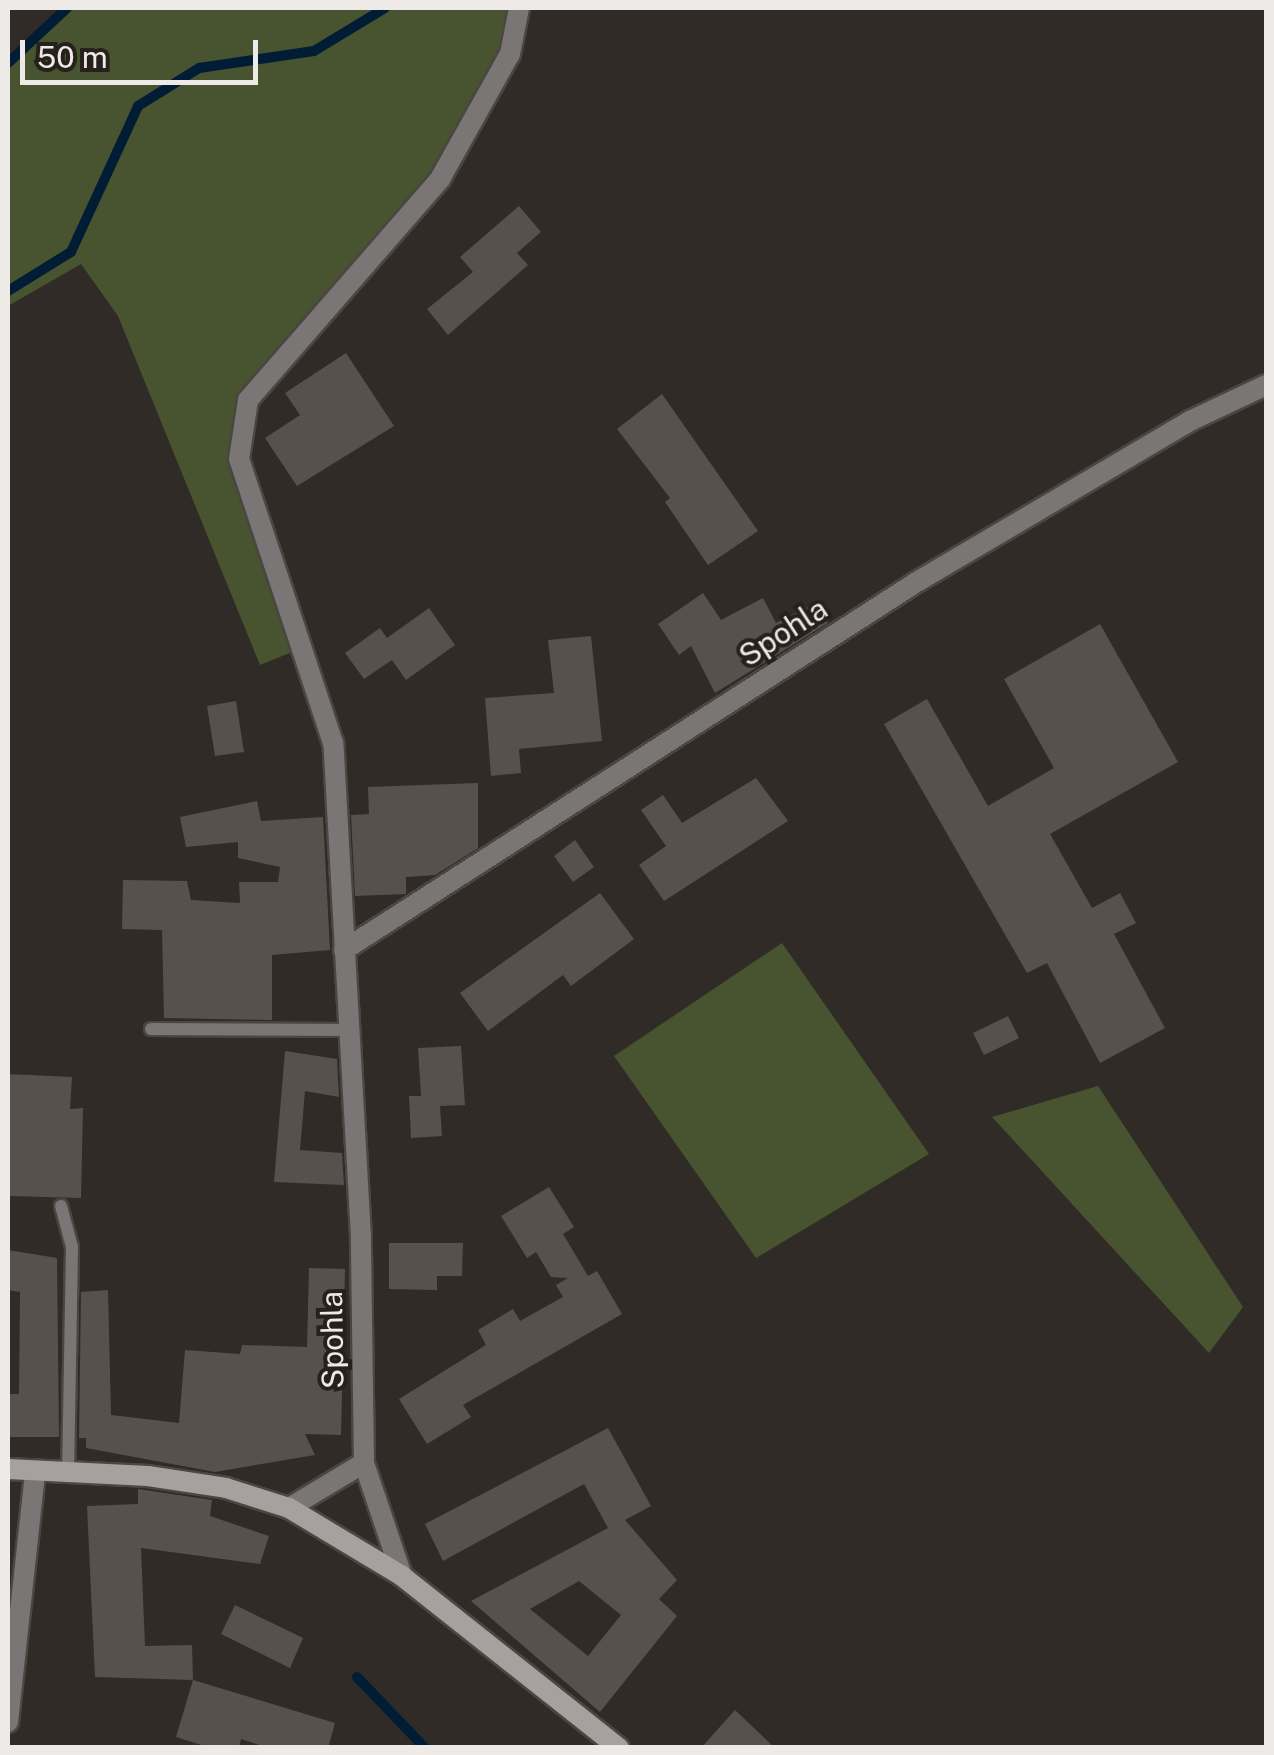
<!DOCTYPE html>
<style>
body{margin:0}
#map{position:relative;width:1274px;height:1755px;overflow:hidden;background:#302b27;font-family:"Public Sans",sans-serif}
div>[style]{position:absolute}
.green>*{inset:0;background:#47542f}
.stream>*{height:10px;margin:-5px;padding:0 5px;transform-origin:5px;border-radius:5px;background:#001d35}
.building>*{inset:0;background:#57514d}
.roads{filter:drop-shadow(2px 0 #4b4642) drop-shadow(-2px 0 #4b4642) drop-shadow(0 2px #4b4642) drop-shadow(0 -2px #4b4642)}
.lane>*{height:12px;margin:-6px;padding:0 6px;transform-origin:6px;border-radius:6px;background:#7a7675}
.street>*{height:20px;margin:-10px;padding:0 10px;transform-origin:10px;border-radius:10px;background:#7a7675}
.secondary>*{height:20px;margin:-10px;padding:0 10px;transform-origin:10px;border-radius:10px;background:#a6a09e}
span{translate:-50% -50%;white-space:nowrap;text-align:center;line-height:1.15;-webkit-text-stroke:8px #27211d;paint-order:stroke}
.street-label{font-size:30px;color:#eeeae7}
.frame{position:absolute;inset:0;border:10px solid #eeeae7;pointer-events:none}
.scale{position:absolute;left:20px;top:40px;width:238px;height:45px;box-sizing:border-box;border:5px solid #eeeae7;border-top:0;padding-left:12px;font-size:30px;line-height:35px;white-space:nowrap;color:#eeeae7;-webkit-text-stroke:8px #27211d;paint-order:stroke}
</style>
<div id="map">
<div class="green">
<i style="clip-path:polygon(67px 8px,519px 8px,510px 54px,440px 179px,248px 400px,239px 459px,302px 648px,260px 665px,118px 316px,81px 264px,8px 306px,8px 63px)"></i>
<i style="clip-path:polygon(782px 943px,929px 1154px,756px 1258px,614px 1056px)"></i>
<i style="clip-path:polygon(1098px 1086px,1243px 1307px,1209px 1353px,992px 1117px)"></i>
</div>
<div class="stream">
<i style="left:8px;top:63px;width:81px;rotate:-43deg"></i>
<i style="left:8px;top:291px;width:74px;rotate:-31.8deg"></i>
<i style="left:71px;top:252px;width:161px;rotate:-65.3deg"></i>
<i style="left:138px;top:106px;width:72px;rotate:-31.9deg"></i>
<i style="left:199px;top:68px;width:116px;rotate:-8.4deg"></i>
<i style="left:314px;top:51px;width:83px;rotate:-31.2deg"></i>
<i style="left:357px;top:1677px;width:98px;rotate:46.2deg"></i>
</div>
<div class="building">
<i style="clip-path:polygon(519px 206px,541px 232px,517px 253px,528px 265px,448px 335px,427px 309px,473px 272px,460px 257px)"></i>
<i style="clip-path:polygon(346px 353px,394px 426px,297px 486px,265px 438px,300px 415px,285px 393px)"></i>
<i style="clip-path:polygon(662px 394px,758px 531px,708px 565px,665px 502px,670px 498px,617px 429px)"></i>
<i style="clip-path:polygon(703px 593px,721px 620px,763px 598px,776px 623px,817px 602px,828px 623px,715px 693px,691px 646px,679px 655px,658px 624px)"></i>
<i style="clip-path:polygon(429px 608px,455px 645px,406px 680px,392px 660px,364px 679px,345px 653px,380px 628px,387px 638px)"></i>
<i style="clip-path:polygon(1100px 624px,1178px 762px,1050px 834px,1092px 908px,1120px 893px,1136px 923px,1114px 934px,1165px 1028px,1100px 1063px,1047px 963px,1027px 973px,884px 724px,927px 699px,988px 806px,1054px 768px,1004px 679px)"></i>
<i style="clip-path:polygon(591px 636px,602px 741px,519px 749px,521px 773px,491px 776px,485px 698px,554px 693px,548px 640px)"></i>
<i style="clip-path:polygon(236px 701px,244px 752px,215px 756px,207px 706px)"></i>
<i style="clip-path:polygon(756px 778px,788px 821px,664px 901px,639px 865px,666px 846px,641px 810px,663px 795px,682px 823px)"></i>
<i style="clip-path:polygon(478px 783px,478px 848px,435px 875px,406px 877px,406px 894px,355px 896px,351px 815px,369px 814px,368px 787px)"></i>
<i style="clip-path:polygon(257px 801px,261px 821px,323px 817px,330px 950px,272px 955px,272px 1020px,164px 1018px,162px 930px,122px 929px,123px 880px,187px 881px,191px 900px,240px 903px,239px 882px,278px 882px,280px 867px,238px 858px,238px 842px,186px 847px,180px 817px)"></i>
<i style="clip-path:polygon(575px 840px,594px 867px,573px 882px,554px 856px)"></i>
<i style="clip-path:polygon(600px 893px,634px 939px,571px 986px,563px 975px,488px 1031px,460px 993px)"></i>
<i style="clip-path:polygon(1008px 1016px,1019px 1038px,984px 1055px,973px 1033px)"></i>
<i style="clip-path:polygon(461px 1046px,465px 1105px,440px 1106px,442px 1136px,411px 1138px,409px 1096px,421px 1096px,418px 1048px)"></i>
<i style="clip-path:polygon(285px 1051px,337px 1059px,339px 1097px,305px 1091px,300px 1150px,342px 1153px,344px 1185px,274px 1182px)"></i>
<i style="clip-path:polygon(8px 1074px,72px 1077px,70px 1109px,83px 1108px,81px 1198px,8px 1196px)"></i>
<i style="clip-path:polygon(549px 1187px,574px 1227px,563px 1234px,588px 1276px,597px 1271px,622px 1314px,463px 1405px,471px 1417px,427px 1444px,399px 1399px,486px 1345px,478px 1330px,513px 1309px,520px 1321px,563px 1297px,556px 1285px,568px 1278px,551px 1277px,536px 1252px,527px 1258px,501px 1216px)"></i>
<i style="clip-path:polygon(389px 1243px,463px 1243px,462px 1276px,437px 1276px,437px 1290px,389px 1289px)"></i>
<i style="clip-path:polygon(8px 1250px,57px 1258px,59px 1437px,8px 1437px,8px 1394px,19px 1394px,20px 1292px,8px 1290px)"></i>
<i style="clip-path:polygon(309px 1268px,345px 1269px,341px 1435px,305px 1434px,315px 1455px,215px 1472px,86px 1448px,86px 1438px,79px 1438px,81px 1292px,108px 1290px,111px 1415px,179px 1423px,185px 1350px,240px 1354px,242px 1345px,307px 1347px)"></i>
<i style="clip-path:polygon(evenodd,608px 1428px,651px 1506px,625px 1520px,677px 1580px,659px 1599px,677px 1616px,600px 1712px,471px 1601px,608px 1528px,584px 1484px,443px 1561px,425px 1524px,608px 1428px,579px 1581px,621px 1615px,588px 1656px,530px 1609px,579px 1581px)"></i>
<i style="clip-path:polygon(138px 1489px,212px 1500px,210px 1516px,269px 1536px,260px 1564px,141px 1548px,145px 1646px,192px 1645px,193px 1680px,95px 1677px,87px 1506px,138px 1504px)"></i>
<i style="clip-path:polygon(235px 1605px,303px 1638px,290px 1668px,221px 1634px)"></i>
<i style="clip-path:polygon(193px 1680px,335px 1723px,328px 1748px,269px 1748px,241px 1739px,239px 1748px,211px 1748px,176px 1737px)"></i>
<i style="clip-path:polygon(735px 1710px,775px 1748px,701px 1748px)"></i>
</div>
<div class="roads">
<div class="lane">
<i style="left:151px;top:1029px;width:198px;rotate:0.3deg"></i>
<i style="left:61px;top:1206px;width:42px;rotate:75deg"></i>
<i style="left:72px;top:1247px;width:226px;rotate:91deg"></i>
</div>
<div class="street">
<i style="left:344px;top:950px;width:685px;rotate:-32.72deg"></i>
<i style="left:920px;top:580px;width:313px;rotate:-30.5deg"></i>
<i style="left:1190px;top:421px;width:84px;rotate:-25.3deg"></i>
<i style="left:289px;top:1508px;width:87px;rotate:-31deg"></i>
<i style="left:402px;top:1576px;width:119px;rotate:-108.6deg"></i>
<i style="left:364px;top:1463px;width:226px;rotate:-90.8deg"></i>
<i style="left:361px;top:1237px;width:495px;rotate:-93.2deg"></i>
<i style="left:333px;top:743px;width:299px;rotate:-108.3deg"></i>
<i style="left:239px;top:459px;width:60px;rotate:-81.3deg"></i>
<i style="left:248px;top:400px;width:293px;rotate:-49deg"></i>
<i style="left:440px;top:179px;width:143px;rotate:-60.8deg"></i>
<i style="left:510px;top:54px;width:47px;rotate:-78.9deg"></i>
<i style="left:8px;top:1722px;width:251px;rotate:-83.8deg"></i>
</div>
<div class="secondary">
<i style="left:8px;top:1469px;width:140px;rotate:2.9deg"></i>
<i style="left:148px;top:1476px;width:79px;rotate:8.7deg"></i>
<i style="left:226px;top:1488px;width:66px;rotate:17.6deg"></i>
<i style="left:289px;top:1508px;width:132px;rotate:31deg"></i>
<i style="left:402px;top:1576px;width:277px;rotate:38.4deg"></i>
</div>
</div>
<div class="street-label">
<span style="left:783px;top:632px;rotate:-33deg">Spohla</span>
<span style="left:332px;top:1340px;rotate:-91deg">Spohla</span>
</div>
<div class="frame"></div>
<div class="scale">50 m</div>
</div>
